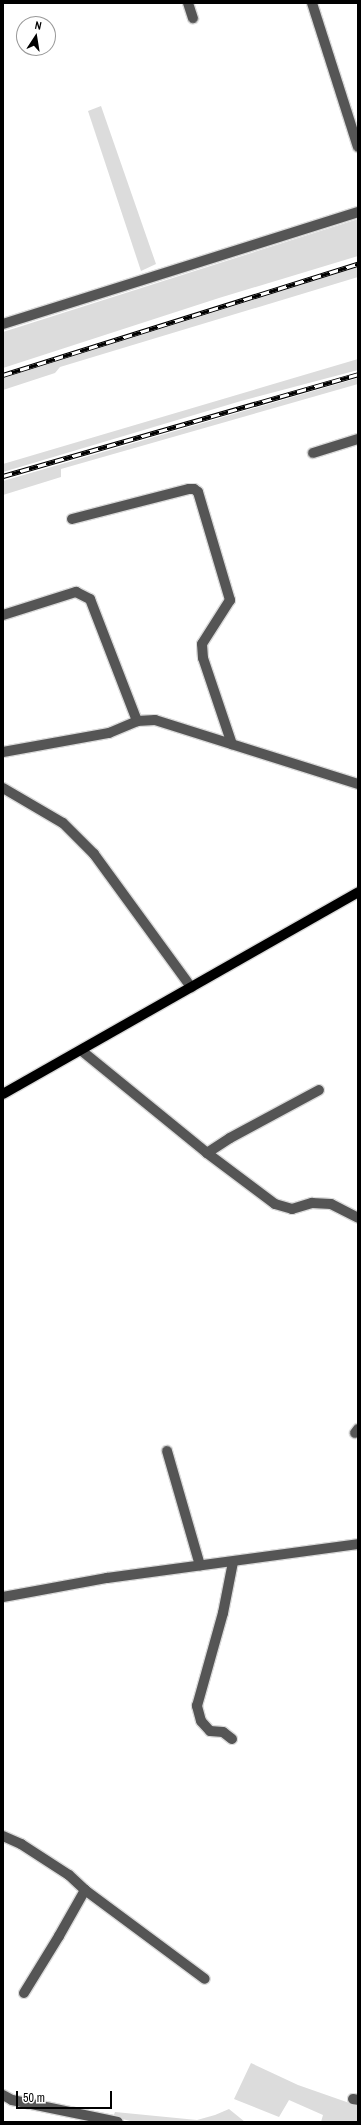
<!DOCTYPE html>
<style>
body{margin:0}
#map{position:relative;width:361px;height:2125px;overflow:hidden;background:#fff;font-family:"Archivo Narrow",sans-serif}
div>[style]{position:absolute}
.green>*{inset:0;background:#dcdcdc}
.roads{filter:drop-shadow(1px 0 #dbdbdb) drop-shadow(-1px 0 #dbdbdb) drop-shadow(0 1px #dbdbdb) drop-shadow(0 -1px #dbdbdb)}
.minor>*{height:10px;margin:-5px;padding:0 5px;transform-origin:5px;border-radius:5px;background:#555}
.major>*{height:10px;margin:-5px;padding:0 5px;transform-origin:5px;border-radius:5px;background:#000}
.rail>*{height:4.5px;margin-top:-2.25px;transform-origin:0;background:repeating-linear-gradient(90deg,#fff 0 9px,#000 0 18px);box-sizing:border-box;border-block:1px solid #000}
span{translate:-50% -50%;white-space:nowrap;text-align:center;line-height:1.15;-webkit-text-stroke:4px #fff;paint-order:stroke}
.frame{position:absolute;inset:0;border:4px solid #000;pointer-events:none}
.north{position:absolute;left:16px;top:16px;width:40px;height:40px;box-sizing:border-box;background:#fff;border:1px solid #999;border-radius:50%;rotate:12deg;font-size:11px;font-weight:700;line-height:16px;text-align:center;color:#000}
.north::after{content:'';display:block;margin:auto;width:14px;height:18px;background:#000;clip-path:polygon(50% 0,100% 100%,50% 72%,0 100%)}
.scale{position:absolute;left:16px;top:2091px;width:96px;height:18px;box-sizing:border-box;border:2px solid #000;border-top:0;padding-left:5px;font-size:12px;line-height:14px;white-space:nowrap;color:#000;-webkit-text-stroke:3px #fff;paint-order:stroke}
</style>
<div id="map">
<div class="green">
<i style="clip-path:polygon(101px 106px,156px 264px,141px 271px,88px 111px)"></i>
<i style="clip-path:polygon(358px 219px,358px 256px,219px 298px,3px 368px,3px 332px)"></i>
<i style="clip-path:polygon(358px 267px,358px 277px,60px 367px,55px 373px,3px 390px,3px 378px)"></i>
<i style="clip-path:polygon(358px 359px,358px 370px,241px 401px,3px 472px,3px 464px)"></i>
<i style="clip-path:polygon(358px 378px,358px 384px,61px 469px,61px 477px,3px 495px,3px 481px)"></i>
<i style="clip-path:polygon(251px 2063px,298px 2085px,358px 2106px,358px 2122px,321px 2122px,323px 2115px,289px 2100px,279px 2117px,234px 2099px)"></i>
<i style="clip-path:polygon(229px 2109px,245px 2122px,135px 2122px,113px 2117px,115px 2112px,197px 2120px,215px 2115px)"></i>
</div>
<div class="roads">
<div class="minor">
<i style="left:188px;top:3px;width:16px;rotate:72deg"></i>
<i style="left:312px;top:3px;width:151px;rotate:72.3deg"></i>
<i style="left:3px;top:324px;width:372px;rotate:-17.5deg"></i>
<i style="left:313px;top:453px;width:47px;rotate:-17.3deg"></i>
<i style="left:72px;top:519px;width:121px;rotate:-14.4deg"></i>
<i style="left:189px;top:489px;width:5px"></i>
<i style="left:194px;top:489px;width:5px;rotate:37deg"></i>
<i style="left:198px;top:492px;width:113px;rotate:73.5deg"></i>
<i style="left:230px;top:600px;width:52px;rotate:122.5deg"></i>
<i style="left:202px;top:644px;width:14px;rotate:86deg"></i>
<i style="left:203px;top:658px;width:91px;rotate:71.4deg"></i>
<i style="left:3px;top:615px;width:77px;rotate:-17.5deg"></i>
<i style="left:76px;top:592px;width:16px;rotate:27deg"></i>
<i style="left:90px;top:599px;width:131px;rotate:68.9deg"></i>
<i style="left:3px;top:752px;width:108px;rotate:-10.2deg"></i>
<i style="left:109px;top:733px;width:30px;rotate:-23deg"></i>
<i style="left:137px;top:721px;width:18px;rotate:-3deg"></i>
<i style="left:155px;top:720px;width:213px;rotate:17.5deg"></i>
<i style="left:3px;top:788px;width:69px;rotate:30.3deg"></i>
<i style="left:63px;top:823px;width:44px;rotate:45deg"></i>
<i style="left:94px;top:854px;width:165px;rotate:53.9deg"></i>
<i style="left:82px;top:1051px;width:161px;rotate:39.2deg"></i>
<i style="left:207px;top:1153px;width:85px;rotate:36.9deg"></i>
<i style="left:275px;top:1204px;width:18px;rotate:16deg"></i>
<i style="left:292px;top:1209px;width:21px;rotate:-17deg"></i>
<i style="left:312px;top:1203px;width:19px;rotate:3deg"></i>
<i style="left:331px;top:1204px;width:30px;rotate:27deg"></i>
<i style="left:207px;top:1153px;width:27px;rotate:-33deg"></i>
<i style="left:230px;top:1138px;width:101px;rotate:-28.3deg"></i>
<i style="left:355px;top:1433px;width:5px;rotate:-53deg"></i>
<i style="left:167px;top:1451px;width:119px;rotate:73.9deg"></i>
<i style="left:3px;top:1597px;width:106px;rotate:-10.4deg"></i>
<i style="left:107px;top:1578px;width:253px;rotate:-7.7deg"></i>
<i style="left:232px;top:1739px;width:11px;rotate:-142deg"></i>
<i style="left:223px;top:1732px;width:13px;rotate:-176deg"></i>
<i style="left:210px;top:1731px;width:13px;rotate:-132deg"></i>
<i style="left:201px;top:1721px;width:16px;rotate:-105deg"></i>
<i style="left:197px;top:1706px;width:97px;rotate:-74.4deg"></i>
<i style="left:223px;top:1613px;width:52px;rotate:-78.9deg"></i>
<i style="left:3px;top:1836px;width:20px;rotate:24deg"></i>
<i style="left:21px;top:1844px;width:57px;rotate:32.9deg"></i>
<i style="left:69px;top:1875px;width:22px;rotate:43deg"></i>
<i style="left:85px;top:1890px;width:149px;rotate:36.6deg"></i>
<i style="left:24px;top:1993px;width:67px;rotate:-58.4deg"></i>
<i style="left:59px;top:1936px;width:53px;rotate:-60.5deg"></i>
<i style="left:3px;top:2095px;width:10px;rotate:29deg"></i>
<i style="left:12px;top:2100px;width:108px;rotate:11.7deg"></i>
<i style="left:353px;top:2099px;width:5px;rotate:11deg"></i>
</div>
<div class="major">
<i style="left:3px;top:1094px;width:408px;rotate:-29.6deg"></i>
</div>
</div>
<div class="rail">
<i style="left:3px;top:375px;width:372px;rotate:-17.4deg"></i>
<i style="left:3px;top:476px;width:369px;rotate:-16deg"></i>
</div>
<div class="frame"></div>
<div class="north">N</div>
<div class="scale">50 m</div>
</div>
